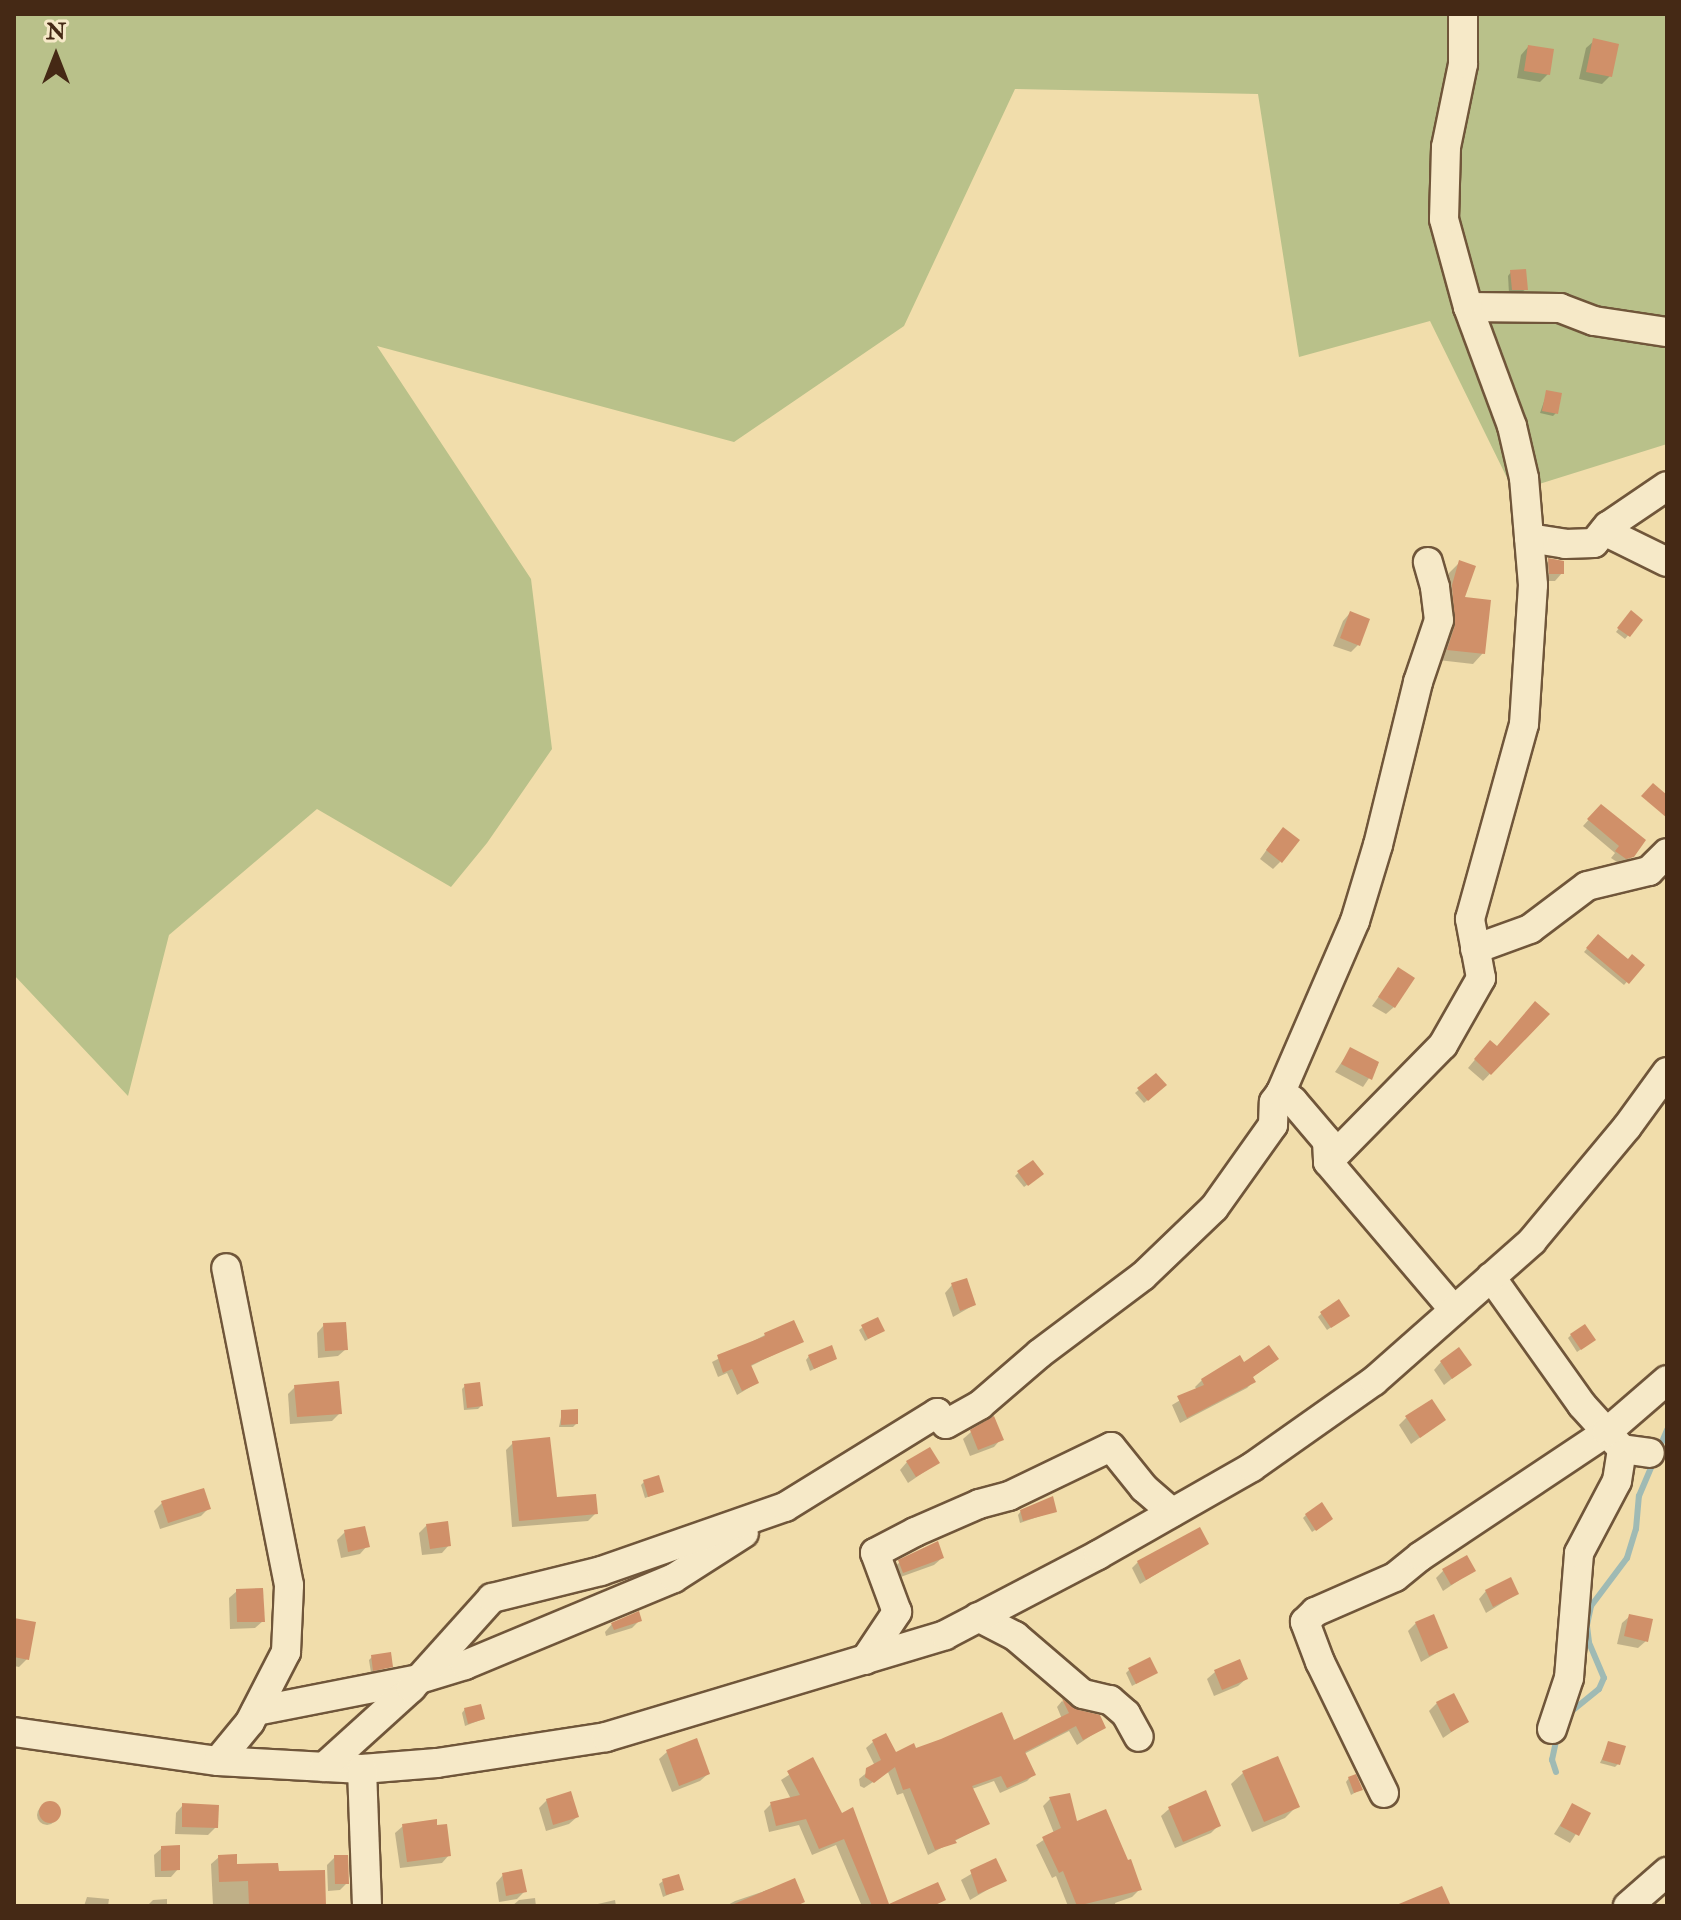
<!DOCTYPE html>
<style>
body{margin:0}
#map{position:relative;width:1681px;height:1920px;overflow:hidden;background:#f1ddab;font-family:"IM FELL Double Pica",serif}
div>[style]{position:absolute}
.green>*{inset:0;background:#b9c18a}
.shadow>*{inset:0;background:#0003}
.round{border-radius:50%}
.stream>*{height:6px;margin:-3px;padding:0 3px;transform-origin:3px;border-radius:3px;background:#9fbab4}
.building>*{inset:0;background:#d09069}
.roads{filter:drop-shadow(2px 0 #70563a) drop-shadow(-2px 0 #70563a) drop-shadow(0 2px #70563a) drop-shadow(0 -2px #70563a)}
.minor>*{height:28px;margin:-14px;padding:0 14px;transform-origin:14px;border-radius:14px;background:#f6e9c8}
span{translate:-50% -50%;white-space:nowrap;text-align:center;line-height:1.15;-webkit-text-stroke:8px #f6e9c8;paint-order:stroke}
.frame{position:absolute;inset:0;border:16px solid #452915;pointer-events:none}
.north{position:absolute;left:16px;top:16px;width:80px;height:80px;-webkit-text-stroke:6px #f6e9c8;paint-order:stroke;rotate:0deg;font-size:22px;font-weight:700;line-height:32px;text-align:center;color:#452915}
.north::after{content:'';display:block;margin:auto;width:28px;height:36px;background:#452915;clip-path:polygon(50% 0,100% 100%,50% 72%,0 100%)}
</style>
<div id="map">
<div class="green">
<i style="clip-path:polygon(14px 14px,1667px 14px,1667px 444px,1514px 492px,1430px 321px,1299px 357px,1258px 94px,1015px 89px,904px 326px,734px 442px,377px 346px,531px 579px,552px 749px,487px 843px,451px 887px,317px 809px,169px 935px,128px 1096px,14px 975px)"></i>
</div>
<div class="shadow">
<i style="clip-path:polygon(1594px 41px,1610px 76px,1602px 84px,1579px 79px,1586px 48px)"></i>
<i style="clip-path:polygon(1528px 47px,1548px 74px,1540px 82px,1517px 78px,1521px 55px)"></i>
<i style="clip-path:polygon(1511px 272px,1526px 289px,1522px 292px,1509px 293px,1508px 276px)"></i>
<i style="clip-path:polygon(1547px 393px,1556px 413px,1553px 416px,1540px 413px)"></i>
<i style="clip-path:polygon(1549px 561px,1562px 573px,1555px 581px,1542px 581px,1541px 568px)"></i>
<i style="clip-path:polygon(1459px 563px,1463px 599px,1483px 653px,1473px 664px,1438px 660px,1442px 596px,1449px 573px)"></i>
<i style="clip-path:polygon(1350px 613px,1358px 645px,1351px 652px,1333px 646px,1343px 621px)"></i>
<i style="clip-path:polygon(1628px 616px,1641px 620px,1625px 639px,1616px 632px)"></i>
<i style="clip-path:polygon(1601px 806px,1633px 856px,1626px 862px,1620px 864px,1611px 858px,1615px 853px,1583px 826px)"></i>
<i style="clip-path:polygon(1276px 837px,1280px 862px,1273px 869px,1260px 859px)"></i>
<i style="clip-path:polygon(1598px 936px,1628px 962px,1642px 965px,1624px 985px,1584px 952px)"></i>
<i style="clip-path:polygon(1398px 970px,1394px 1007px,1386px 1014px,1372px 1006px)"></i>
<i style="clip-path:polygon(1547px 1014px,1483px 1081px,1468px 1068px,1483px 1050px,1497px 1048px)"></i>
<i style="clip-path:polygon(1350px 1050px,1378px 1065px,1363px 1087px,1335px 1072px)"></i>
<i style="clip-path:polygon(1156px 1075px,1164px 1085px,1144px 1103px,1135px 1093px)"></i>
<i style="clip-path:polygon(1018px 1173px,1038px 1177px,1024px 1187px,1015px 1176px)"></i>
<i style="clip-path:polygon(952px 1285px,974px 1305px,953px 1317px,945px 1293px)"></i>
<i style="clip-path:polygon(1322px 1313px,1345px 1318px,1327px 1330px,1318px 1317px)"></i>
<i style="clip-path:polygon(324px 1325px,346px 1349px,338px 1356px,318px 1358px,317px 1333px)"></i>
<i style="clip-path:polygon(863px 1327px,882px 1331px,865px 1341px,859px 1330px)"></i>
<i style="clip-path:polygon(765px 1335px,801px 1341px,749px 1367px,757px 1383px,737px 1395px,727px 1373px,718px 1377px,712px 1362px)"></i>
<i style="clip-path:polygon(1571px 1335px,1590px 1343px,1577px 1352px,1568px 1338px)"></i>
<i style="clip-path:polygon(809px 1356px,835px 1359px,810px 1371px,806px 1360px)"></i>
<i style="clip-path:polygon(1276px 1359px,1251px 1378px,1253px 1382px,1247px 1388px,1180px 1423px,1172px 1405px,1197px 1390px,1195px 1387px,1202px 1380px,1243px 1365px)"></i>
<i style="clip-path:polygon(1441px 1362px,1469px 1365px,1444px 1385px,1434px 1370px)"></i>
<i style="clip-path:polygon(465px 1386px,481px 1406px,478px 1409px,464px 1410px,462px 1389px)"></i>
<i style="clip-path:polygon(295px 1387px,340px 1413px,332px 1421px,290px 1424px,288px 1394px)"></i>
<i style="clip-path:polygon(562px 1412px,576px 1424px,573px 1427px,559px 1427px)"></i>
<i style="clip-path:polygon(1406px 1418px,1444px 1420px,1411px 1444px,1399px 1425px)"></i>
<i style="clip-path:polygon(971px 1432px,1001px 1439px,994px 1447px,970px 1456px,963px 1439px)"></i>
<i style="clip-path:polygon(513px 1443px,556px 1499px,596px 1513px,588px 1521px,512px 1527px,506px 1450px)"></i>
<i style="clip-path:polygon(907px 1462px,937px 1463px,908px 1483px,900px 1470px)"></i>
<i style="clip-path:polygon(644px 1482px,661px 1492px,645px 1498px,641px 1485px)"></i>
<i style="clip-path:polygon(162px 1503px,209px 1508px,201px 1516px,160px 1529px,154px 1511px)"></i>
<i style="clip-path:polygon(1021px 1511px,1055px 1511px,1020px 1523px,1018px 1515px)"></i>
<i style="clip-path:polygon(1306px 1515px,1327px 1522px,1312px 1532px,1303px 1518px)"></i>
<i style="clip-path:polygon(427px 1525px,449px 1545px,442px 1553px,422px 1555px,419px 1533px)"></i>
<i style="clip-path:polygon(345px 1532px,367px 1546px,360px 1554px,341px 1558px,337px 1540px)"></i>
<i style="clip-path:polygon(1206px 1543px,1140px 1584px,1132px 1568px,1138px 1562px)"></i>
<i style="clip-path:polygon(942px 1558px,934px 1565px,895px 1579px,892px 1569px,900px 1562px)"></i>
<i style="clip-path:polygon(1474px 1570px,1443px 1591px,1436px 1578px,1443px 1571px)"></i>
<i style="clip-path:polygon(237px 1591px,263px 1621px,255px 1628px,230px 1629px,229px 1598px)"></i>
<i style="clip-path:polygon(1486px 1591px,1517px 1594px,1486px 1613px,1479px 1599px)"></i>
<i style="clip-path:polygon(1630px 1616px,1646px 1641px,1638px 1648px,1617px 1644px,1622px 1623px)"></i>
<i style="clip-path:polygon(14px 1620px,27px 1659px,19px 1667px,14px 1666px)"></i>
<i style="clip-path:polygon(640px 1620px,632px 1628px,606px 1636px,605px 1632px,612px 1624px)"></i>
<i style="clip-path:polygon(1416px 1623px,1445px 1648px,1421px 1662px,1408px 1631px)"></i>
<i style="clip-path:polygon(372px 1657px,391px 1666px,371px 1673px,369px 1660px)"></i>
<i style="clip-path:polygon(1129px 1670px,1152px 1675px,1132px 1686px,1126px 1673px)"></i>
<i style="clip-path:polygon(1215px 1672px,1246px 1679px,1238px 1686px,1214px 1696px,1207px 1679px)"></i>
<i style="clip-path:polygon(1062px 1701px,1104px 1727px,1077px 1745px,1069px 1731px,1024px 1754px,1033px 1775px,1027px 1781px,1000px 1793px,994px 1781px,972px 1789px,987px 1824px,928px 1855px,903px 1793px,897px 1795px,888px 1772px,864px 1788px,860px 1786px,859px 1779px,875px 1766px,866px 1748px,873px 1742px,895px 1755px,1013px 1743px,1062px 1719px,1057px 1707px)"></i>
<i style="clip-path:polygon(1437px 1703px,1466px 1722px,1443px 1738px,1429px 1711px)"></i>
<i style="clip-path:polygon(465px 1709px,483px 1719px,465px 1726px,462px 1713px)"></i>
<i style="clip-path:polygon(1609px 1743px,1618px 1764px,1615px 1767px,1600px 1763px)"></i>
<i style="clip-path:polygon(667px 1752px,708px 1774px,700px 1781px,672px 1792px,659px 1759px)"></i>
<i style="clip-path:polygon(812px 1760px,888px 1906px,855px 1906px,861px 1904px,836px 1845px,812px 1855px,799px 1825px,769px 1832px,764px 1811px,771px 1804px,791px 1799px,781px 1780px)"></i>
<i style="clip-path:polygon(1243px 1773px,1297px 1806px,1285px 1818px,1252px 1832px,1231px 1784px)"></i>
<i style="clip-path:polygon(1349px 1778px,1361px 1789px,1351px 1795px,1346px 1782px)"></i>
<i style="clip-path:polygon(1050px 1799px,1139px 1890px,1132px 1897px,1115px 1903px,1116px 1906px,1068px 1906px,1056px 1876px,1052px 1878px,1036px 1845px,1054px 1833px,1043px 1806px)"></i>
<i style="clip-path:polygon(547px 1800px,577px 1817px,569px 1824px,546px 1831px,539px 1808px)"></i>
<i class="round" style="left:37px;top:1805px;width:20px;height:20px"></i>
<i style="clip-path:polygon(183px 1805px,216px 1827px,208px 1835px,175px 1834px,176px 1813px)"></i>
<i style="clip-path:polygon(1573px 1805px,1589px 1814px,1570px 1843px,1554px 1834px)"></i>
<i style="clip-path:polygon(1169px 1809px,1219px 1825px,1211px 1833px,1175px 1848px,1161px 1816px)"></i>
<i style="clip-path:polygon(403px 1826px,449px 1855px,442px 1863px,400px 1868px,395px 1833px)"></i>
<i style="clip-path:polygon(162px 1848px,178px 1869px,171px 1877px,155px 1877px,154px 1855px)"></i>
<i style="clip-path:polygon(219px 1857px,235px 1866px,277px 1873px,323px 1906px,213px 1906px,211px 1864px)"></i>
<i style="clip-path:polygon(335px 1857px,347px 1883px,340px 1890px,328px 1891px,327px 1865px)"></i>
<i style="clip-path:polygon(995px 1860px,1004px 1880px,970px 1900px,961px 1880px)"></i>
<i style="clip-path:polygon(503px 1875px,524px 1892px,517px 1899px,499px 1902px,496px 1883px)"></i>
<i style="clip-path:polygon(663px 1881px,682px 1889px,663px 1897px,659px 1884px)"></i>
<i style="clip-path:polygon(794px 1881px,791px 1906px,726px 1906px,735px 1901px)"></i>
<i style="clip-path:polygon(87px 1897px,109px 1899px,108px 1906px,84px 1906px)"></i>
<i style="clip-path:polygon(535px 1898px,536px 1906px,512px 1906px,519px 1900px)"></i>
<i style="clip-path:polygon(167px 1899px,167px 1906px,147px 1906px,153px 1900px)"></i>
<i style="clip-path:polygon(615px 1900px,616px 1906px,589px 1906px)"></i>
</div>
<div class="stream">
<i style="left:1567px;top:1715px;width:41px;rotate:-39.1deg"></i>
<i style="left:1599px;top:1689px;width:12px;rotate:-66deg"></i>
<i style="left:1604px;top:1678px;width:39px;rotate:-113deg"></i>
<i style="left:1589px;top:1642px;width:17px;rotate:-97deg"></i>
<i style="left:1587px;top:1625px;width:19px;rotate:-78deg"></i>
<i style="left:1591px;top:1606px;width:60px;rotate:-53.1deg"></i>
<i style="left:1627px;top:1558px;width:30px;rotate:-73deg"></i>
<i style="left:1636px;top:1529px;width:33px;rotate:-85deg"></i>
<i style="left:1639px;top:1496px;width:72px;rotate:-67deg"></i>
<i style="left:1556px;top:1772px;width:13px;rotate:-108deg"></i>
<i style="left:1552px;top:1760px;width:25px;rotate:-78deg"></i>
</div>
<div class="building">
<i style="clip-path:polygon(1593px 38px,1619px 44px,1612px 77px,1586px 72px)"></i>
<i style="clip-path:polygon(1528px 45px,1554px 49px,1550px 75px,1524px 71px)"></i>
<i style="clip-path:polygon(1526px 269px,1528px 290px,1512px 290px,1510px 270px)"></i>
<i style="clip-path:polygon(1546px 390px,1562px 393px,1558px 414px,1542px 411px)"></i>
<i style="clip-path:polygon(1548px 558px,1564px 561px,1564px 574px,1549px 574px)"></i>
<i style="clip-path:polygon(1459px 560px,1476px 566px,1465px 597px,1491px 600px,1485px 654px,1447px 650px,1455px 625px,1452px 585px)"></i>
<i style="clip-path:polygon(1631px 610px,1643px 620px,1630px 637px,1617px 628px)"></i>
<i style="clip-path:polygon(1350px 611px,1370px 619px,1360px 646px,1340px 638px)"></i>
<i style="clip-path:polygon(1653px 783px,1667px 795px,1667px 818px,1641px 796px)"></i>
<i style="clip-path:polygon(1601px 804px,1646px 840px,1634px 857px,1626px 859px,1615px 851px,1619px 846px,1587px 819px)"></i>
<i style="clip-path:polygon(1283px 827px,1300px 840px,1282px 863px,1266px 850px)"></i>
<i style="clip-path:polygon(1598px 934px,1628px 959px,1632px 954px,1645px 965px,1629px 984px,1586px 948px)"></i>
<i style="clip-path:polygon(1398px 967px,1415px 978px,1395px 1008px,1378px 997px)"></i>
<i style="clip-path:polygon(1535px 1001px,1550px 1014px,1491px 1075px,1474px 1059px,1490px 1040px,1497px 1046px)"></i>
<i style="clip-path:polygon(1350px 1047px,1379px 1062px,1372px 1080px,1341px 1064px)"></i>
<i style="clip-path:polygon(1156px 1073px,1167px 1085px,1148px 1101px,1137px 1088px)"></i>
<i style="clip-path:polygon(1033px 1160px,1044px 1174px,1028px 1186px,1017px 1171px)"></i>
<i style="clip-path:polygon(967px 1278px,976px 1305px,960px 1311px,951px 1283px)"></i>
<i style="clip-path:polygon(1339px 1299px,1350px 1316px,1331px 1328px,1320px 1312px)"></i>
<i style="clip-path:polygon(878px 1317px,885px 1331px,868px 1339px,861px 1325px)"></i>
<i style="clip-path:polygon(794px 1320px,804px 1342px,751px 1365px,759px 1383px,742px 1391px,732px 1369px,723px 1373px,717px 1355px,765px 1336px,764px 1333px)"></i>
<i style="clip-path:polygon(346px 1322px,348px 1350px,325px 1351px,323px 1323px)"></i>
<i style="clip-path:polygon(1585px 1324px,1596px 1340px,1581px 1350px,1570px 1334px)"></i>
<i style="clip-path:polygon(832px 1345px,837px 1359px,814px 1369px,808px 1355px)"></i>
<i style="clip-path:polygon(1269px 1345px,1279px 1359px,1253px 1377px,1256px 1382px,1187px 1418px,1177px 1396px,1204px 1385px,1201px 1379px,1240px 1355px,1244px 1362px)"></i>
<i style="clip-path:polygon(1459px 1347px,1472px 1365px,1452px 1379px,1440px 1361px)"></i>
<i style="clip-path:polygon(339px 1381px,342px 1414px,297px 1417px,294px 1385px)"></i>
<i style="clip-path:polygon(480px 1382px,483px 1406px,467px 1408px,464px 1384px)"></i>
<i style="clip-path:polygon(1432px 1399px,1446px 1420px,1420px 1438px,1405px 1416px)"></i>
<i style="clip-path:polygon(578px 1409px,578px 1424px,561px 1425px,561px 1410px)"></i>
<i style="clip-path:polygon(994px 1416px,1004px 1440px,978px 1450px,970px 1430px)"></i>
<i style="clip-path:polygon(550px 1437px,557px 1497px,596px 1494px,598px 1514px,519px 1521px,512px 1441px)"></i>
<i style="clip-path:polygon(930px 1447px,940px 1463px,916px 1477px,906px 1461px)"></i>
<i style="clip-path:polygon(659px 1475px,664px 1492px,648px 1497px,643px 1480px)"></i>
<i style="clip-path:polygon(204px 1488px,211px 1509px,168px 1523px,161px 1501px)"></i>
<i style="clip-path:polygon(1053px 1496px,1057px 1512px,1023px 1521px,1020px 1510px)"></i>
<i style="clip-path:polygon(1322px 1502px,1333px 1519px,1316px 1531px,1305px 1514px)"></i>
<i style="clip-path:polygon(448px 1521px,451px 1546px,430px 1549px,426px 1524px)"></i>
<i style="clip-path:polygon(365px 1526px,370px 1547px,348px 1552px,344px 1530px)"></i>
<i style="clip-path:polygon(1200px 1527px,1209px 1544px,1146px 1580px,1137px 1561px)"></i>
<i style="clip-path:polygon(938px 1541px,944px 1558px,903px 1573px,898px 1560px)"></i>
<i style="clip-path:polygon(1467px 1555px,1476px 1571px,1451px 1585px,1442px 1569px)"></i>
<i style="clip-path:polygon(1511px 1577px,1519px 1594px,1493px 1607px,1485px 1590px)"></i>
<i style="clip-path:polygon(263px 1588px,265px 1622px,237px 1622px,236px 1589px)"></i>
<i style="clip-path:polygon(639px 1611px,642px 1621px,614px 1630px,611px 1623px)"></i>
<i style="clip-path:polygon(1434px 1614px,1448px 1648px,1429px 1656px,1415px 1622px)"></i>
<i style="clip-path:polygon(1629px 1614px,1653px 1619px,1648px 1642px,1624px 1636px)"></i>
<i style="clip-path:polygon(14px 1618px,36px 1622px,29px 1660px,14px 1657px)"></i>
<i style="clip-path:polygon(391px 1652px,393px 1667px,373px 1671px,371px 1655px)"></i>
<i style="clip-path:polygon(1150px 1657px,1158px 1673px,1136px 1684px,1128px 1668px)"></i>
<i style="clip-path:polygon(1240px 1659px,1248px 1679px,1222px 1690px,1214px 1670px)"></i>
<i style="clip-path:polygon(1454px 1693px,1469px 1722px,1451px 1732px,1436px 1702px)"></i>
<i style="clip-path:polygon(1062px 1699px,1079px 1710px,1100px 1715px,1106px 1728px,1083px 1740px,1076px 1726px,1025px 1752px,1036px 1775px,1007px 1788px,1001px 1776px,972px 1786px,990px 1824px,955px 1840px,957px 1843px,935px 1850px,910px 1788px,903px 1790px,895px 1767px,874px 1783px,865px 1777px,866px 1768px,881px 1760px,872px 1740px,886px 1733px,896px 1752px,914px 1743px,916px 1748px,941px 1739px,1002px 1712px,1014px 1740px,1069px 1713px)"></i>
<i style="clip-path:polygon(481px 1704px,485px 1719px,468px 1724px,464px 1708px)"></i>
<i style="clip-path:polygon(697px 1738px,710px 1774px,679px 1786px,666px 1750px)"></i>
<i style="clip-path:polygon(1608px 1741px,1626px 1746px,1620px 1765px,1602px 1760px)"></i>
<i style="clip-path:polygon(1278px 1756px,1300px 1807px,1264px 1822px,1242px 1771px)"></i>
<i style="clip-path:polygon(813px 1757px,842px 1813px,853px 1807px,889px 1904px,938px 1882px,946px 1900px,933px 1906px,872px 1906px,844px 1839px,819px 1849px,806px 1819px,776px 1826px,770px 1802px,800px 1795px,787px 1771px)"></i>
<i style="clip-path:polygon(1356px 1774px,1363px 1790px,1354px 1793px,1348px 1777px)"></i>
<i style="clip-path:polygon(1206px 1790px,1221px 1826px,1183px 1842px,1168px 1807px)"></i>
<i style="clip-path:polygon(571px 1791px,579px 1817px,553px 1825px,546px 1799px)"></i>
<i style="clip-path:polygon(1070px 1793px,1077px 1821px,1106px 1809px,1128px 1860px,1131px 1859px,1142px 1890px,1077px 1906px,1063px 1871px,1059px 1873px,1042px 1837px,1061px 1828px,1049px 1797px)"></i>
<i class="round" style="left:39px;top:1801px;width:22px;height:22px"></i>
<i style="clip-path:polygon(182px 1803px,219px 1805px,218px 1828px,182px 1827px)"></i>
<i style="clip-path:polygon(1572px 1803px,1591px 1813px,1579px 1836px,1560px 1826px)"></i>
<i style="clip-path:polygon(437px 1819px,437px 1825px,447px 1824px,451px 1856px,407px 1862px,402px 1824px)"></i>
<i style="clip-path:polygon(180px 1845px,180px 1870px,161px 1871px,161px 1846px)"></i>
<i style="clip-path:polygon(237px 1854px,237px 1864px,278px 1863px,279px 1871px,325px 1870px,326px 1906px,249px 1906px,248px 1881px,219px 1882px,218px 1855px)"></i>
<i style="clip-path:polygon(334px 1855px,348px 1855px,349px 1884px,335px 1884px)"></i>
<i style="clip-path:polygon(996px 1858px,1007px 1881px,978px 1894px,970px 1870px)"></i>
<i style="clip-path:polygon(522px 1869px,527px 1892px,506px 1896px,502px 1873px)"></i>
<i style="clip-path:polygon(679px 1874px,684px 1890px,666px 1895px,662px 1879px)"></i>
<i style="clip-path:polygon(795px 1878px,805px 1902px,796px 1906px,729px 1906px)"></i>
<i style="clip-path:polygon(1442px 1886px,1451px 1906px,1394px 1906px)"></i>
</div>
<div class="roads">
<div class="minor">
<i style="left:1468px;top:307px;width:92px;rotate:0.6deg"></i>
<i style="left:1560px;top:308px;width:36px;rotate:21deg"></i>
<i style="left:1594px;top:321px;width:74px;rotate:8.6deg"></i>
<i style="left:1604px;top:531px;width:70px;rotate:26.2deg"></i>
<i style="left:1529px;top:538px;width:36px;rotate:9deg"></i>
<i style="left:1565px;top:544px;width:29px;rotate:-2deg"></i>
<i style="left:1594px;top:543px;width:22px;rotate:-51deg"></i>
<i style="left:1608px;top:526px;width:71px;rotate:-34.1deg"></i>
<i style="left:1475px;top:949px;width:59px;rotate:-20deg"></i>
<i style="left:1530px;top:929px;width:71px;rotate:-37deg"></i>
<i style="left:1587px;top:886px;width:64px;rotate:-13.6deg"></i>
<i style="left:1649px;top:871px;width:25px;rotate:-45deg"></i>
<i style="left:1281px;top:1092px;width:186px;rotate:-66.6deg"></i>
<i style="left:1355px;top:921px;width:79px;rotate:-73.2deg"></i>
<i style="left:1378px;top:845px;width:168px;rotate:-76.2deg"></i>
<i style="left:1418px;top:682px;width:65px;rotate:-71.3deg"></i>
<i style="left:1439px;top:620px;width:33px;rotate:-97deg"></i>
<i style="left:1435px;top:587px;width:26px;rotate:-106deg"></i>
<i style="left:1491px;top:1277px;width:157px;rotate:54.6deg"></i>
<i style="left:1582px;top:1405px;width:59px;rotate:47.7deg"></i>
<i style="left:1622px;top:1449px;width:28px;rotate:8deg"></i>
<i style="left:1454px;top:1310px;width:194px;rotate:-130.4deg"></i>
<i style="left:1328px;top:1162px;width:164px;rotate:-45.5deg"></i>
<i style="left:1443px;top:1045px;width:77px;rotate:-60.4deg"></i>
<i style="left:1481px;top:978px;width:60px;rotate:-100.6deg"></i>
<i style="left:1470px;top:919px;width:202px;rotate:-74.5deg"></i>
<i style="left:1524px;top:724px;width:139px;rotate:-86.3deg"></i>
<i style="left:1533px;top:585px;width:107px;rotate:-94.8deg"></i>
<i style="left:1524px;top:478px;width:53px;rotate:-103deg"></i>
<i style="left:1512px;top:426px;width:127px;rotate:-110.3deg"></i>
<i style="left:1468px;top:307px;width:91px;rotate:-105.3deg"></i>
<i style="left:1444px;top:219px;width:72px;rotate:-88.4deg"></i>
<i style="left:1446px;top:147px;width:85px;rotate:-78.4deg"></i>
<i style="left:1463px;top:64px;width:50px;rotate:-90deg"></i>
<i style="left:978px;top:1617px;width:42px;rotate:27.2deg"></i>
<i style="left:1015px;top:1636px;width:89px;rotate:40.5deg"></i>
<i style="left:1083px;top:1694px;width:28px;rotate:13deg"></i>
<i style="left:1110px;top:1700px;width:21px;rotate:41deg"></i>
<i style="left:1126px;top:1714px;width:26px;rotate:61deg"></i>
<i style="left:865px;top:1660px;width:58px;rotate:-56.3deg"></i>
<i style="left:897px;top:1612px;width:63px;rotate:-110.4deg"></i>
<i style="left:875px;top:1553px;width:45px;rotate:-27.7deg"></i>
<i style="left:915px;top:1532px;width:70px;rotate:-23.6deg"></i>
<i style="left:979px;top:1504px;width:31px;rotate:-15deg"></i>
<i style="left:1009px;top:1496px;width:113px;rotate:-25.7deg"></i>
<i style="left:1111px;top:1447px;width:53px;rotate:51.2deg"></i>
<i style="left:1144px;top:1488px;width:37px;rotate:41deg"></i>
<i style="left:256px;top:1711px;width:166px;rotate:-11.1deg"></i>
<i style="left:419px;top:1679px;width:48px;rotate:-16.9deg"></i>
<i style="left:465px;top:1665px;width:226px;rotate:-22.6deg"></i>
<i style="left:674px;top:1578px;width:83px;rotate:-32.7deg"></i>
<i style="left:1552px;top:1729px;width:54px;rotate:-71.6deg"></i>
<i style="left:1569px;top:1678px;width:125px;rotate:-85.4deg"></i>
<i style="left:1579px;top:1553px;width:81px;rotate:-62.2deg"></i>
<i style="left:1617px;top:1481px;width:32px;rotate:-81deg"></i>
<i style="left:14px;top:1732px;width:206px;rotate:8.1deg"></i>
<i style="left:218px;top:1761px;width:144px;rotate:3.2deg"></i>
<i style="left:362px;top:1769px;width:75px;rotate:-4.6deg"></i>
<i style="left:437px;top:1763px;width:171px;rotate:-8.7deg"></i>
<i style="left:606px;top:1737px;width:354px;rotate:-16.7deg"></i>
<i style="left:945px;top:1635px;width:173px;rotate:-27.6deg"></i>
<i style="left:1098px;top:1555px;width:177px;rotate:-29.7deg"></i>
<i style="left:1252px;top:1467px;width:149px;rotate:-35.2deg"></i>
<i style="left:1374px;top:1381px;width:211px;rotate:-41.5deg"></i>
<i style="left:1532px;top:1241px;width:148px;rotate:-50.2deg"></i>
<i style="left:1627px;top:1127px;width:68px;rotate:-54deg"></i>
<i style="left:218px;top:1761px;width:50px;rotate:-50.6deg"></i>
<i style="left:250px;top:1722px;width:79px;rotate:-62.8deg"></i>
<i style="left:286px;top:1652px;width:67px;rotate:-87.4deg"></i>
<i style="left:289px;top:1585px;width:323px;rotate:-101.2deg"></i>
<i style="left:324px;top:1767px;width:118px;rotate:-42.2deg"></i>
<i style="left:411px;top:1688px;width:121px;rotate:-48deg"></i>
<i style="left:492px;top:1598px;width:112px;rotate:-13.9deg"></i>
<i style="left:601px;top:1571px;width:195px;rotate:-19.2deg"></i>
<i style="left:785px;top:1507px;width:179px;rotate:-31.7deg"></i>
<i style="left:937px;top:1413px;width:14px;rotate:51deg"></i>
<i style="left:946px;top:1424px;width:39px;rotate:-29deg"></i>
<i style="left:980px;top:1405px;width:78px;rotate:-40.8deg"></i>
<i style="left:1039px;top:1354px;width:130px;rotate:-36.9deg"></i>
<i style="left:1143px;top:1276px;width:98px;rotate:-43.8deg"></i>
<i style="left:1214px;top:1208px;width:102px;rotate:-54.6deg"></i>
<i style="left:1273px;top:1125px;width:23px;rotate:-88deg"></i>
<i style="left:1274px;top:1102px;width:12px;rotate:-55deg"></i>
<i style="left:1281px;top:1092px;width:15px;rotate:37deg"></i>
<i style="left:1293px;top:1101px;width:52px;rotate:49.6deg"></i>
<i style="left:1327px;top:1141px;width:21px;rotate:87deg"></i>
<i style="left:362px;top:1769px;width:137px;rotate:87.9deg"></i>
<i style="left:1384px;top:1793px;width:146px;rotate:-116deg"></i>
<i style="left:1320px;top:1662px;width:43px;rotate:-110.6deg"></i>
<i style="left:1305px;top:1622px;width:14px;rotate:-45deg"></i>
<i style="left:1315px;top:1612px;width:87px;rotate:-23.6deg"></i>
<i style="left:1395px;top:1577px;width:33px;rotate:-39deg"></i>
<i style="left:1421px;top:1556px;width:224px;rotate:-33.7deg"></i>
<i style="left:1607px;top:1432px;width:79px;rotate:-40.9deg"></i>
<i style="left:1628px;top:1906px;width:52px;rotate:-41.1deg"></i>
</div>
</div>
<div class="frame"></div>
<div class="north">N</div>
</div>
